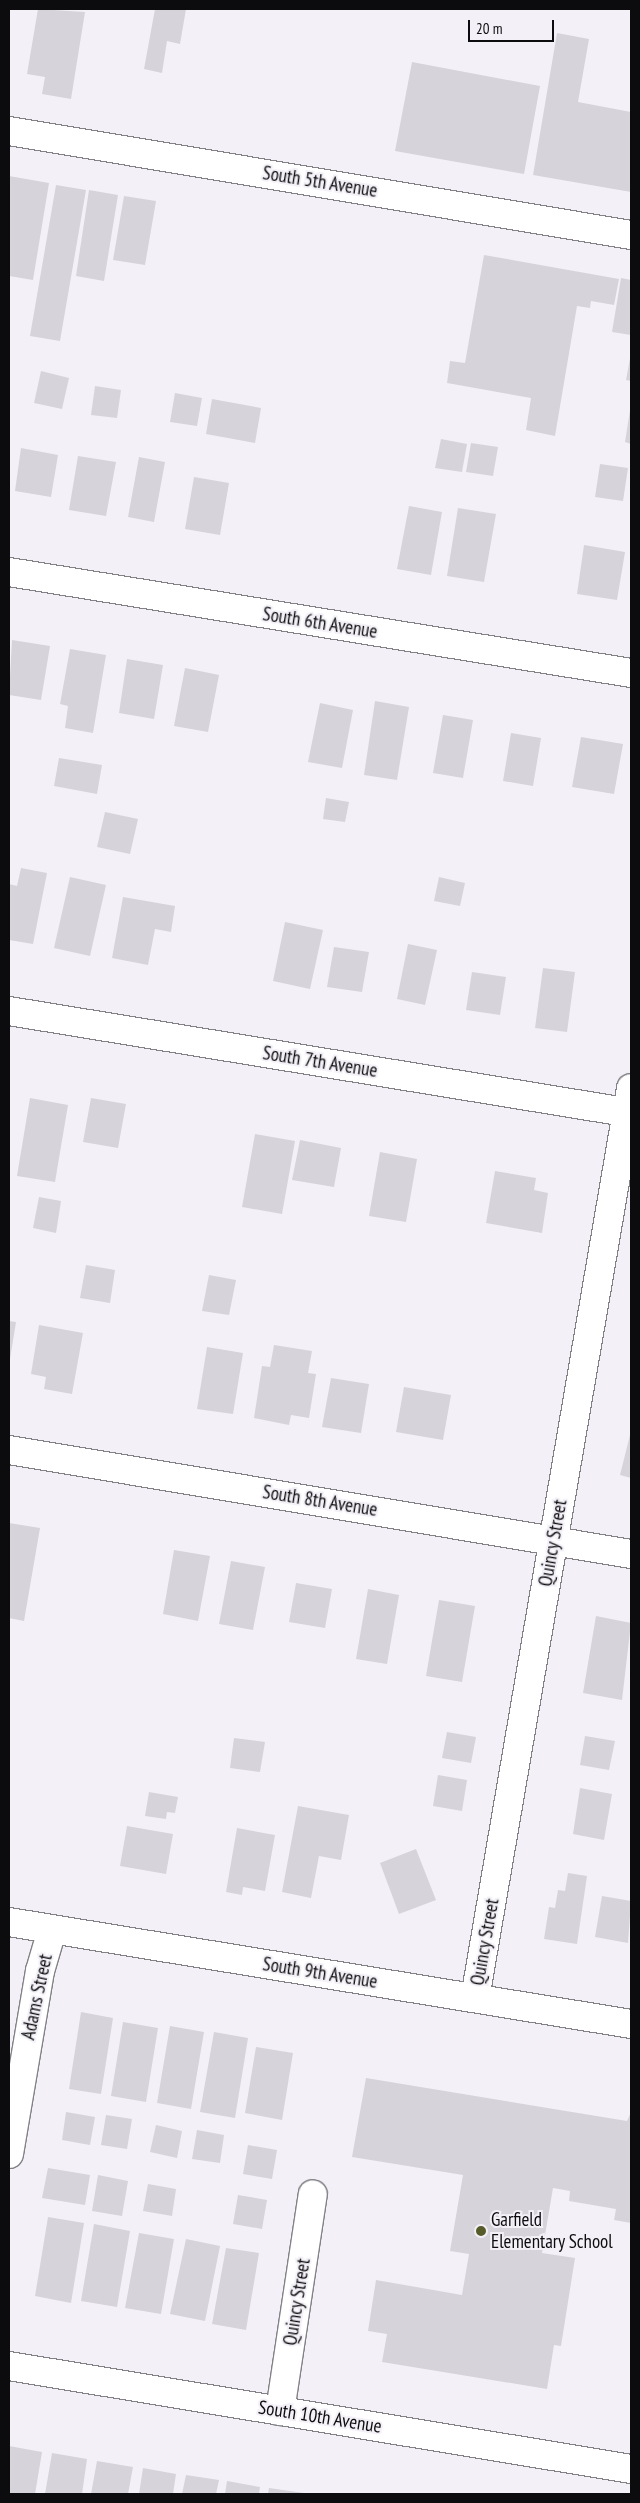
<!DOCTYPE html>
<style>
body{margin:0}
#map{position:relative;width:640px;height:2503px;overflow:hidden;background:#f3f1f7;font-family:"PT Sans Narrow",sans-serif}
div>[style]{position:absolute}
.building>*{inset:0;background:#d6d4da}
.roads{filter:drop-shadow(1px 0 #838186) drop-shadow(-1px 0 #838186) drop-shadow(0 1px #838186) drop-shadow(0 -1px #838186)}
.minor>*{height:28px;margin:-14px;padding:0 14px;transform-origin:14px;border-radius:14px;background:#fff}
.tertiary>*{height:28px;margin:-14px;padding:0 14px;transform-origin:14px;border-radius:14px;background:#fff}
.dots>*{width:14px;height:14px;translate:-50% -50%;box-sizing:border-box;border:2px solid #f3f1f7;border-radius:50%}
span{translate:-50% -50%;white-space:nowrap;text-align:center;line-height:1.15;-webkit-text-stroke:4px #f3f1f7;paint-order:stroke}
.street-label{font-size:19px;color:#0c0b0d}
.poi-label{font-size:19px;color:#0c0b0d}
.left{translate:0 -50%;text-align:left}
.frame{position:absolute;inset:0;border:10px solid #0c0b0d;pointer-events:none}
.scale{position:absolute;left:468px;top:20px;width:86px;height:22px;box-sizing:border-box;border:2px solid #0c0b0d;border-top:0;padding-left:6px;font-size:15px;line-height:18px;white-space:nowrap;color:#0c0b0d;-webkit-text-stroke:4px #f3f1f7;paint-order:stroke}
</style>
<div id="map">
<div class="building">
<i style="clip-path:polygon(38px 9px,85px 12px,71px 99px,42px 94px,45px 77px,27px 74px)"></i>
<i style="clip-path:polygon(155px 9px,186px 9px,180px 44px,167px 41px,162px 73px,144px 69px)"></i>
<i style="clip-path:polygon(557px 33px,589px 39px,578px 102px,631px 112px,631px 192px,533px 175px)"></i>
<i style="clip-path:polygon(412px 62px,540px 86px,524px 174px,395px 151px)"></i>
<i style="clip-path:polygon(9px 176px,49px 183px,33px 280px,9px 276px)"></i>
<i style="clip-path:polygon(56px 185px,86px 190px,60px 341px,30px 336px)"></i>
<i style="clip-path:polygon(89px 190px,118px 195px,104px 281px,76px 276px)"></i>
<i style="clip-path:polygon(124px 196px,156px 201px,145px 265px,113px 260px)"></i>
<i style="clip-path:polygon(484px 255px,619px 279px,614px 305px,591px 301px,590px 308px,577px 306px,555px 436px,526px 430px,531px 398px,447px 383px,450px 361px,465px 363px)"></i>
<i style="clip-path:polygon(621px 278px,631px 280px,631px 335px,612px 332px)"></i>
<i style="clip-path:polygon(631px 353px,631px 381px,626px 380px)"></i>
<i style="clip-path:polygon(41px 371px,69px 378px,62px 409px,34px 403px)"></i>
<i style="clip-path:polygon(95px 386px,121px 390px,117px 418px,91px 415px)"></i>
<i style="clip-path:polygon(175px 393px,202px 398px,197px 426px,170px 422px)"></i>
<i style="clip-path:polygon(212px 399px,261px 408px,255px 443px,206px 434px)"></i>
<i style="clip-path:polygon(630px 410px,631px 410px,631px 444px,625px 442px)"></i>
<i style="clip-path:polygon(441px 439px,467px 444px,462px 472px,435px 468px)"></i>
<i style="clip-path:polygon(471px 443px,498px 447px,493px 476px,466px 472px)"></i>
<i style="clip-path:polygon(21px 448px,58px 455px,51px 497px,15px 491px)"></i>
<i style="clip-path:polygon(78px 456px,116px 462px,106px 516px,69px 510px)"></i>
<i style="clip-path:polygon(139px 457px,165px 462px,154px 522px,128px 517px)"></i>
<i style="clip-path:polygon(600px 464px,628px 468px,623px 501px,595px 497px)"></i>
<i style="clip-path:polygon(194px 477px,229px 483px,220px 535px,185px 529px)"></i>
<i style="clip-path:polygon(409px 506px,442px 512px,431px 575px,397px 569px)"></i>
<i style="clip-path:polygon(458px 508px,496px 514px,484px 582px,447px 576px)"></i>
<i style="clip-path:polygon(584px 545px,625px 552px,617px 600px,577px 594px)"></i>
<i style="clip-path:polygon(12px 640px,50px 646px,41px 700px,9px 695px)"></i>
<i style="clip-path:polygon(70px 649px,106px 655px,93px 733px,65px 728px,68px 706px,60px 704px)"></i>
<i style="clip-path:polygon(127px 659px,163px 665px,154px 719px,119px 713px)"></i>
<i style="clip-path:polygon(185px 668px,219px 675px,208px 732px,174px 726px)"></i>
<i style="clip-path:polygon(375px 701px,409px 707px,397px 780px,364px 775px)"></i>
<i style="clip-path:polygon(320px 703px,353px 710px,342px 768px,308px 762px)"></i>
<i style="clip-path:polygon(443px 715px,473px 720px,463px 778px,433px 773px)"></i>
<i style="clip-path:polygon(511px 733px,541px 738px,533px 786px,503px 781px)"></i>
<i style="clip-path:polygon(581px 737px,623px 744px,614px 794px,572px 787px)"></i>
<i style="clip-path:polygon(59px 758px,102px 765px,97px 794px,54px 786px)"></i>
<i style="clip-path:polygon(326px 798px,349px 802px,345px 822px,323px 819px)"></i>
<i style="clip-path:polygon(105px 812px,138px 819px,130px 854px,97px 847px)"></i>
<i style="clip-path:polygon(21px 868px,47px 873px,33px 944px,9px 940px,9px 884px,17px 886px)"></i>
<i style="clip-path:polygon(70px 877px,106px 885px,90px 956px,54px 948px)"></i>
<i style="clip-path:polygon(439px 877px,465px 883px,460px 906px,434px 901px)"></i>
<i style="clip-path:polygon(123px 897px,175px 906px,171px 932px,155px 929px,148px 965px,112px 958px)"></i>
<i style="clip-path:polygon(285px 922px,323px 930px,310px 989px,273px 981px)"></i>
<i style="clip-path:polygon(408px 944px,437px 950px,425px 1005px,397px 999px)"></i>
<i style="clip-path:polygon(334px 947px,369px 952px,362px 992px,327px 987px)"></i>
<i style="clip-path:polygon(543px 968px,575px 972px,567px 1032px,535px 1028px)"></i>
<i style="clip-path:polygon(472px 972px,506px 977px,500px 1015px,466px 1010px)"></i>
<i style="clip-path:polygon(30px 1098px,68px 1105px,55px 1182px,17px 1176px)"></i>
<i style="clip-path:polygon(91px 1098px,126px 1104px,118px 1148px,83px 1142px)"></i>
<i style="clip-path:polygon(255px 1134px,295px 1141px,282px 1214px,242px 1207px)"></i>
<i style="clip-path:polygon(300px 1140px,341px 1148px,334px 1187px,292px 1180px)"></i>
<i style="clip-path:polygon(380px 1152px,417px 1159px,406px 1222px,369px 1216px)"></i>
<i style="clip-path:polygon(495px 1171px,536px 1178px,534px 1190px,548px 1193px,542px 1233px,486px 1223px)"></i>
<i style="clip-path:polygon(39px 1197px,61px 1201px,56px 1233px,33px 1228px)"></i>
<i style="clip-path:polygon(86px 1265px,115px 1270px,110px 1303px,80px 1298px)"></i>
<i style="clip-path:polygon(209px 1275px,236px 1280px,229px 1315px,202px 1311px)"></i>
<i style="clip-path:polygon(9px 1321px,16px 1322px,10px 1359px,9px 1359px)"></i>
<i style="clip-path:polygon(39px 1325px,83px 1333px,72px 1394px,44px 1389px,46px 1377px,31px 1374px)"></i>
<i style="clip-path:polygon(274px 1345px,312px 1351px,308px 1373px,316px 1374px,309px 1418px,291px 1415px,289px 1425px,254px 1418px,262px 1366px,270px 1367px)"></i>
<i style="clip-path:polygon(207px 1347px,243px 1353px,233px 1414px,197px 1409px)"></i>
<i style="clip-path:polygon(331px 1378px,369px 1384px,361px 1433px,322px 1427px)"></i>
<i style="clip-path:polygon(404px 1387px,451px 1395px,443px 1440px,396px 1432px)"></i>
<i style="clip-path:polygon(631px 1431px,631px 1478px,620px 1475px)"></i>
<i style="clip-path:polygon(9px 1523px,40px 1528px,24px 1621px,9px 1618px)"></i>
<i style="clip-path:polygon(174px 1550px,210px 1556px,198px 1621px,163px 1614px)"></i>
<i style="clip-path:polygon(231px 1561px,265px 1567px,253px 1630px,219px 1624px)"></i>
<i style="clip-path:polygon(296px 1583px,332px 1589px,325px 1628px,289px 1622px)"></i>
<i style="clip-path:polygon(368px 1589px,399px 1595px,387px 1664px,356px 1659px)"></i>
<i style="clip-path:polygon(439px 1600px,475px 1606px,462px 1682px,426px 1676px)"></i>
<i style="clip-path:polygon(596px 1616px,631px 1623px,622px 1700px,583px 1693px)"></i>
<i style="clip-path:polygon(447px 1732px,476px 1737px,471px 1763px,442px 1758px)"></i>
<i style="clip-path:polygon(585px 1736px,615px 1741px,609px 1770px,580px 1765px)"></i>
<i style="clip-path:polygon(234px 1738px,265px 1742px,260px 1772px,230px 1768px)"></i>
<i style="clip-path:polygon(438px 1775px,467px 1780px,462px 1811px,433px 1806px)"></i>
<i style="clip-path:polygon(580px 1788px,612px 1794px,604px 1840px,573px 1834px)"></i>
<i style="clip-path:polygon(149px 1792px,178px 1797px,175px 1813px,167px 1812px,166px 1819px,145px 1816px)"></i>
<i style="clip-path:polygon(298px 1806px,349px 1815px,341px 1860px,319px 1856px,311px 1898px,282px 1892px)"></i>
<i style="clip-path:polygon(127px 1826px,173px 1834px,166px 1874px,120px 1866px)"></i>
<i style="clip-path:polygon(237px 1828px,275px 1835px,265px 1891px,243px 1887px,242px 1895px,226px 1892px)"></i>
<i style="clip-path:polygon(416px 1849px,436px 1900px,399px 1914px,380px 1863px)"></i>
<i style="clip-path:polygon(568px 1873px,587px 1876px,577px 1944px,544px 1939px,549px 1907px,555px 1908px,558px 1890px,565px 1891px)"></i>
<i style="clip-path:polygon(602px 1896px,631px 1901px,628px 1943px,595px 1937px)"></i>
<i style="clip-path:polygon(81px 2012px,113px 2018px,101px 2094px,69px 2089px)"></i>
<i style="clip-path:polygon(123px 2022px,158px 2028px,146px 2102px,111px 2096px)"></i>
<i style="clip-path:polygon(170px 2026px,204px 2032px,191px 2109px,157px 2103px)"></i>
<i style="clip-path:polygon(214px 2032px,248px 2038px,235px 2118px,200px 2112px)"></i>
<i style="clip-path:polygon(256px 2047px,293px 2053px,282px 2120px,245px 2113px)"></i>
<i style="clip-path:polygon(366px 2078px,627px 2121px,631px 2112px,631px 2223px,614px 2220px,616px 2209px,569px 2201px,570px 2191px,553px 2188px,542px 2253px,575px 2258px,561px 2346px,554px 2345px,547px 2389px,382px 2362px,387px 2334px,368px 2331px,376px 2280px,462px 2295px,469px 2254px,450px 2251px,463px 2175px,352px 2157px)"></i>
<i style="clip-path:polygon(66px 2112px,95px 2117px,90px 2145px,62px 2140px)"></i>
<i style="clip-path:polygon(106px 2115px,132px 2119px,127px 2149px,101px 2145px)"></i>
<i style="clip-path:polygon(156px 2125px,182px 2131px,177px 2158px,150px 2152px)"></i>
<i style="clip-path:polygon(197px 2130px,224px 2135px,220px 2163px,192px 2159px)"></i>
<i style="clip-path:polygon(248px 2145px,277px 2150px,272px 2179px,243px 2174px)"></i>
<i style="clip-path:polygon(48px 2168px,90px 2175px,85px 2205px,42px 2198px)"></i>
<i style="clip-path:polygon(98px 2175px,128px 2181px,122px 2216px,92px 2211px)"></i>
<i style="clip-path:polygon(148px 2184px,176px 2189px,172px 2216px,143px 2211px)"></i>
<i style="clip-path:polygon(238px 2195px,267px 2200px,262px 2229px,233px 2224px)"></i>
<i style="clip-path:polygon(48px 2217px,84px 2223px,71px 2303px,35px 2296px)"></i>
<i style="clip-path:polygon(94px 2224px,130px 2231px,117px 2307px,81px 2301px)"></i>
<i style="clip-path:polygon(139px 2233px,174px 2239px,161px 2314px,125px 2308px)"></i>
<i style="clip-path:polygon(186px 2239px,220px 2246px,205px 2321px,170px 2314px)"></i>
<i style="clip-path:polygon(226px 2248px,259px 2253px,246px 2330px,212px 2324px)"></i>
<i style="clip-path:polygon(9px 2446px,42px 2452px,35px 2494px,9px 2494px)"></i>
<i style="clip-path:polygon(52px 2453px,87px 2459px,82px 2494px,45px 2494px)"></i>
<i style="clip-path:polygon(97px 2461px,133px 2467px,128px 2494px,91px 2494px)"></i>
<i style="clip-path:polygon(143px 2468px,176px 2474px,173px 2494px,139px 2494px)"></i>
<i style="clip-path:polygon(186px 2475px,219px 2480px,216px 2494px,182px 2494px)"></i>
<i style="clip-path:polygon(227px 2481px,260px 2487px,259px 2494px,225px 2494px)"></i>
<i style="clip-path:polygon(269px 2488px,304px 2493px,304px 2494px,268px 2494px)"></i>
</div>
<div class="roads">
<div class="minor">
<i style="left:9px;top:572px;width:630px;rotate:9.22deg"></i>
<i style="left:9px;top:1011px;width:630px;rotate:9.31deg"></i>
<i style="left:9px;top:1450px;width:631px;rotate:9.49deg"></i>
<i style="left:475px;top:1998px;width:923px;rotate:-80.27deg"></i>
<i style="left:9px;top:2154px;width:186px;rotate:-80.4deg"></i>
<i style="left:40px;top:1971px;width:43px;rotate:-73.7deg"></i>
<i style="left:9px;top:2366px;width:630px;rotate:9.4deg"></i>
<i style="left:280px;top:2411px;width:219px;rotate:-81.4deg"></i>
</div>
<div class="tertiary">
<i style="left:9px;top:131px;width:631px;rotate:9.49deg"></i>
<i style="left:9px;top:1922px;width:630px;rotate:9.31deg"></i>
</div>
</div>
<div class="dots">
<i style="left:481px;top:2231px;background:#565b29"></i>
</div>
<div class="street-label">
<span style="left:320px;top:182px;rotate:9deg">South 5th Avenue</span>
<span style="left:320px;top:623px;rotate:9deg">South 6th Avenue</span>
<span style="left:320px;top:1062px;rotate:9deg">South 7th Avenue</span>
<span style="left:320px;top:1501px;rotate:9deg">South 8th Avenue</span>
<span style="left:553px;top:1543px;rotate:-80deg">Quincy Street</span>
<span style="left:485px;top:1942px;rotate:-80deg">Quincy Street</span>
<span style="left:320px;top:1973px;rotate:9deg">South 9th Avenue</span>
<span style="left:37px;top:1997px;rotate:-78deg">Adams Street</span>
<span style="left:297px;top:2302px;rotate:-81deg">Quincy Street</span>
<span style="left:320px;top:2417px;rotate:9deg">South 10th Avenue</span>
</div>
<div class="poi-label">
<span class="left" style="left:491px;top:2231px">Garfield<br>Elementary School</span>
</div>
<div class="frame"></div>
<div class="scale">20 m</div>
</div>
